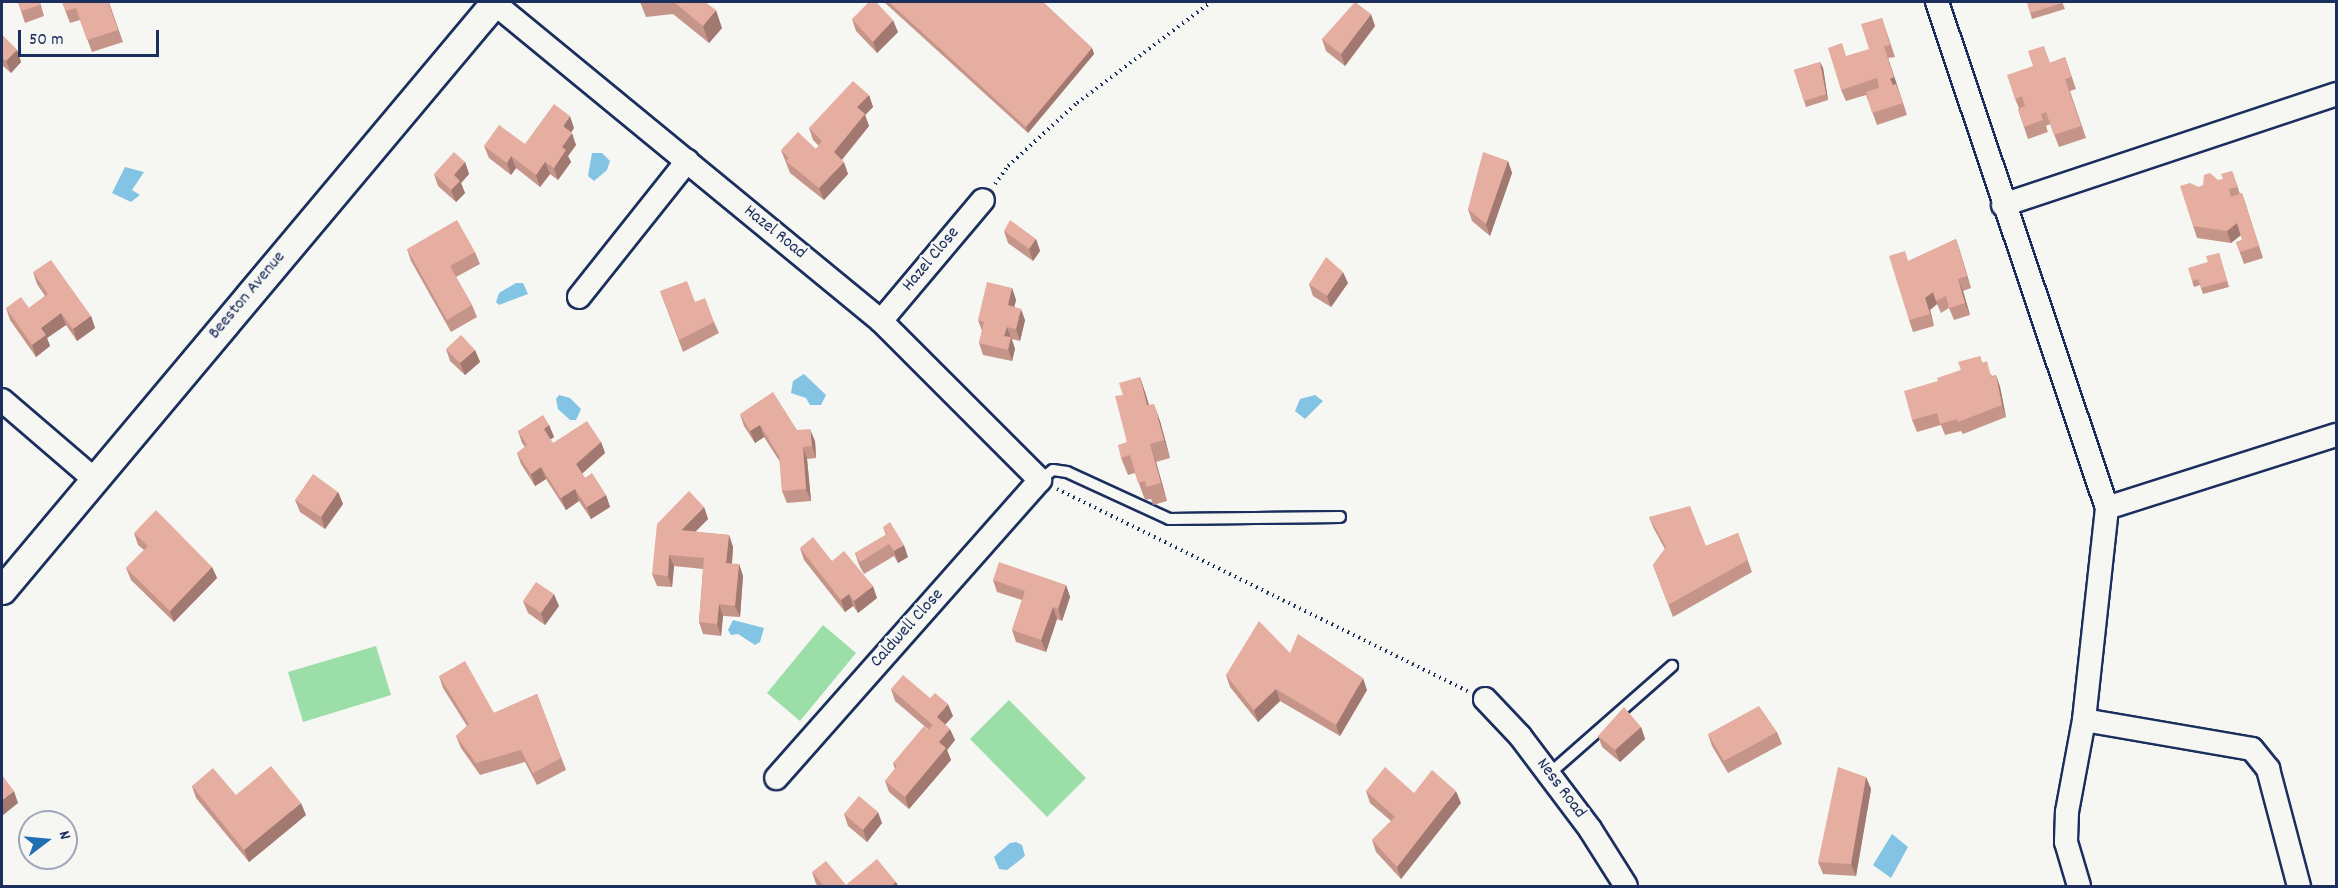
<!DOCTYPE html>
<style>
body{margin:0}
#map{position:relative;width:2338px;height:888px;overflow:hidden;background:#f6f6f2;font-family:Dekko,sans-serif}
div>[style]{position:absolute}
.green>*{inset:0;background:#9cdea8}
.water>*{inset:0;background:#83c3e3}
.path>*{height:4px;margin-top:-2px;transform-origin:0;background:repeating-linear-gradient(90deg,#1b2f5e 0 1.5px,transparent 0 6px)}
.roads{filter:drop-shadow(2px 0 #1b2f5e) drop-shadow(-2px 0 #1b2f5e) drop-shadow(0 2px #1b2f5e) drop-shadow(0 -2px #1b2f5e)}
.service>*{height:10px;margin:-5px;padding:0 5px;transform-origin:5px;border-radius:5px;background:#f6f6f2}
.minor>*{height:22px;margin:-11px;padding:0 11px;transform-origin:11px;border-radius:11px;background:#f6f6f2}
.tertiary>*{height:27px;margin:-13.5px;padding:0 13.5px;transform-origin:13.5px;border-radius:13.5px;background:#f6f6f2}
.wall>*{inset:0;background:#c6958a}
.shaded-wall>*{inset:0;background:#a17971}
.building>*{inset:0;background:#e6ada1}
span{translate:-50% -50%;white-space:nowrap;text-align:center;line-height:1.15;-webkit-text-stroke:4.5px #f6f6f2;paint-order:stroke}
.street-label{font-size:18px;color:#1b2f5e}
.frame{position:absolute;inset:0;border:3px solid #1b2f5e;pointer-events:none}
.north{position:absolute;left:18px;top:810px;width:60px;height:60px;box-sizing:border-box;background:#f6f6f2;border:2px solid #9ea6b7;border-radius:50%;rotate:74deg;font-size:16px;font-weight:700;line-height:24px;text-align:center;color:#1b2f5e}
.north::after{content:'';display:block;margin:auto;width:21px;height:27px;background:#1f6fb2;clip-path:polygon(50% 0,100% 100%,50% 72%,0 100%)}
.scale{position:absolute;left:18px;top:30px;width:141px;height:27px;box-sizing:border-box;border:3px solid #1b2f5e;border-top:0;padding-left:8px;font-size:18px;line-height:21px;white-space:nowrap;color:#1b2f5e;-webkit-text-stroke:4px #f6f6f2;paint-order:stroke}
</style>
<div id="map">
<div class="green">
<i style="clip-path:polygon(823px 625px,856px 653px,800px 721px,767px 693px)"></i>
<i style="clip-path:polygon(376px 646px,391px 695px,303px 722px,288px 672px)"></i>
<i style="clip-path:polygon(1009px 700px,1086px 778px,1047px 817px,970px 739px)"></i>
</div>
<div class="water">
<i style="clip-path:polygon(592px 153px,602px 153px,610px 161px,607px 170px,594px 181px,588px 176px)"></i>
<i style="clip-path:polygon(125px 167px,144px 172px,132px 190px,140px 195px,131px 202px,112px 193px)"></i>
<i style="clip-path:polygon(516px 283px,523px 283px,528px 294px,499px 305px,496px 302px,499px 293px)"></i>
<i style="clip-path:polygon(804px 374px,826px 395px,821px 405px,810px 405px,806px 398px,791px 393px,793px 381px)"></i>
<i style="clip-path:polygon(559px 395px,570px 398px,581px 409px,576px 420px,570px 420px,558px 409px,556px 399px)"></i>
<i style="clip-path:polygon(1315px 395px,1323px 401px,1305px 419px,1295px 411px,1300px 399px)"></i>
<i style="clip-path:polygon(733px 620px,764px 628px,760px 642px,755px 645px,738px 634px,731px 635px,728px 630px)"></i>
<i style="clip-path:polygon(1892px 834px,1908px 847px,1891px 878px,1873px 865px)"></i>
<i style="clip-path:polygon(1016px 842px,1022px 845px,1025px 856px,1007px 870px,999px 869px,994px 857px,1010px 843px)"></i>
</div>
<div class="path">
<i style="left:995px;top:184px;width:22px;rotate:-54deg"></i>
<i style="left:1008px;top:166px;width:93px;rotate:-42.4deg"></i>
<i style="left:1077px;top:103px;width:168px;rotate:-37deg"></i>
<i style="left:1057px;top:489px;width:458px;rotate:26.2deg"></i>
</div>
<div class="roads">
<div class="service">
<i style="left:1040px;top:480px;width:16px;rotate:-38deg"></i>
<i style="left:1053px;top:470px;width:14px;rotate:8deg"></i>
<i style="left:1067px;top:472px;width:112px;rotate:24.7deg"></i>
<i style="left:1169px;top:519px;width:171px;rotate:-0.7deg"></i>
<i style="left:1549px;top:774px;width:164px;rotate:-41.3deg"></i>
</div>
<div class="minor">
<i style="left:1937px;top:2px;width:534px;rotate:71.43deg"></i>
<i style="left:2107px;top:508px;width:213px;rotate:96.2deg"></i>
<i style="left:2084px;top:720px;width:94px;rotate:100.5deg"></i>
<i style="left:2067px;top:812px;width:30px;rotate:92deg"></i>
<i style="left:2066px;top:842px;width:46px;rotate:73.5deg"></i>
<i style="left:494px;top:3px;width:501px;rotate:39.41deg"></i>
<i style="left:881px;top:321px;width:225px;rotate:45deg"></i>
<i style="left:1040px;top:480px;width:398px;rotate:131.5deg"></i>
<i style="left:2003px;top:205px;width:351px;rotate:-18.4deg"></i>
<i style="left:579px;top:297px;width:174px;rotate:-51.5deg"></i>
<i style="left:881px;top:321px;width:158px;rotate:-49.9deg"></i>
<i style="left:2px;top:400px;width:123px;rotate:40.7deg"></i>
<i style="left:2107px;top:508px;width:240px;rotate:-17.7deg"></i>
<i style="left:1485px;top:699px;width:51px;rotate:46.6deg"></i>
<i style="left:1520px;top:736px;width:116px;rotate:53deg"></i>
<i style="left:1590px;top:829px;width:67px;rotate:57.7deg"></i>
<i style="left:2084px;top:720px;width:170px;rotate:9.8deg"></i>
<i style="left:2252px;top:749px;width:26px;rotate:51deg"></i>
<i style="left:2268px;top:769px;width:121px;rotate:75.2deg"></i>
</div>
<div class="tertiary">
<i style="left:2px;top:590px;width:767px;rotate:-50.02deg"></i>
</div>
</div>
<div class="wall">
<i style="clip-path:polygon(18px 2px,40px 2px,44px 16px,25px 23px)"></i>
<i style="clip-path:polygon(62px 2px,109px 2px,123px 42px,92px 52px,80px 20px,70px 23px)"></i>
<i style="clip-path:polygon(640px 2px,705px 2px,722px 28px,709px 43px,673px 14px,646px 17px)"></i>
<i style="clip-path:polygon(884px 2px,1043px 2px,1092px 48px,1094px 54px,1028px 133px)"></i>
<i style="clip-path:polygon(2027px 2px,2062px 2px,2065px 9px,2032px 19px)"></i>
<i style="clip-path:polygon(1882px 18px,1895px 57px,1888px 58px,1907px 115px,1877px 125px,1866px 95px,1846px 101px,1841px 90px,1869px 49px)"></i>
<i style="clip-path:polygon(852px 19px,898px 32px,877px 53px,856px 31px)"></i>
<i style="clip-path:polygon(1375px 26px,1345px 66px,1326px 51px,1322px 39px)"></i>
<i style="clip-path:polygon(2px 35px,17px 50px,21px 62px,11px 73px,2px 65px)"></i>
<i style="clip-path:polygon(2065px 57px,2076px 89px,2070px 91px,2086px 138px,2059px 147px,2050px 124px,2046px 126px,2048px 132px,2028px 139px,2018px 109px,2019px 108px,2015px 99px,2050px 63px)"></i>
<i style="clip-path:polygon(1820px 62px,1823px 68px,1828px 100px,1806px 107px,1794px 70px)"></i>
<i style="clip-path:polygon(869px 95px,873px 107px,865px 115px,869px 126px,842px 160px,848px 174px,824px 200px,790px 173px,781px 150px,816px 149px,819px 146px,813px 140px,809px 128px)"></i>
<i style="clip-path:polygon(574px 128px,571px 133px,576px 145px,568px 156px,571px 162px,558px 180px,550px 174px,540px 187px,516px 168px,511px 175px,489px 158px,484px 146px,525px 144px)"></i>
<i style="clip-path:polygon(1508px 161px,1512px 173px,1490px 236px,1472px 221px,1468px 209px)"></i>
<i style="clip-path:polygon(465px 162px,469px 174px,461px 183px,465px 193px,456px 202px,438px 186px,434px 174px)"></i>
<i style="clip-path:polygon(2232px 171px,2240px 194px,2242px 193px,2246px 205px,2263px 258px,2244px 264px,2236px 242px,2242px 240px,2241px 235px,2231px 243px,2197px 238px,2193px 226px,2199px 187px,2223px 179px)"></i>
<i style="clip-path:polygon(1004px 231px,1036px 239px,1040px 251px,1033px 261px,1008px 243px)"></i>
<i style="clip-path:polygon(1956px 239px,1971px 288px,1963px 291px,1970px 315px,1954px 320px,1949px 308px,1941px 313px,1937px 304px,1930px 310px,1934px 326px,1913px 332px,1909px 320px,1909px 261px)"></i>
<i style="clip-path:polygon(407px 249px,475px 252px,480px 264px,456px 277px,472px 305px,477px 317px,451px 332px,411px 261px)"></i>
<i style="clip-path:polygon(2219px 253px,2229px 287px,2203px 294px,2200px 285px,2194px 287px,2192px 281px,2208px 262px)"></i>
<i style="clip-path:polygon(33px 272px,91px 316px,95px 328px,77px 341px,66px 325px,47px 338px,50px 346px,36px 357px,10px 320px,6px 308px,29px 308px,45px 296px,37px 284px)"></i>
<i style="clip-path:polygon(1348px 283px,1331px 307px,1313px 296px,1309px 284px)"></i>
<i style="clip-path:polygon(1012px 288px,1016px 300px,1014px 307px,1025px 320px,1020px 341px,1012px 339px,1015px 349px,1012px 361px,983px 355px,979px 343px,982px 331px,978px 320px)"></i>
<i style="clip-path:polygon(660px 291px,695px 302px,714px 322px,719px 333px,683px 352px)"></i>
<i style="clip-path:polygon(446px 349px,475px 350px,480px 362px,465px 375px,450px 361px)"></i>
<i style="clip-path:polygon(1980px 356px,1982px 362px,1992px 376px,1996px 375px,2000px 387px,2006px 417px,1963px 434px,1961px 431px,1945px 435px,1941px 425px,1917px 432px,1912px 420px,1938px 381px,1961px 370px)"></i>
<i style="clip-path:polygon(1140px 377px,1149px 405px,1160px 421px,1170px 458px,1156px 462px,1167px 501px,1153px 505px,1151px 499px,1145px 500px,1135px 473px,1128px 475px,1121px 458px,1127px 442px,1123px 395px)"></i>
<i style="clip-path:polygon(740px 414px,797px 430px,815px 441px,816px 458px,807px 459px,811px 501px,787px 503px,782px 491px,780px 462px,764px 437px,755px 443px,744px 426px)"></i>
<i style="clip-path:polygon(549px 425px,554px 437px,550px 440px,553px 443px,601px 442px,605px 453px,582px 474px,585px 478px,606px 495px,610px 507px,591px 519px,579px 501px,566px 510px,546px 479px,535px 486px,521px 464px,517px 453px,525px 447px,522px 443px,518px 431px)"></i>
<i style="clip-path:polygon(338px 492px,343px 504px,325px 529px,300px 512px,295px 500px)"></i>
<i style="clip-path:polygon(704px 507px,708px 519px,695px 532px,729px 535px,733px 547px,732px 564px,739px 564px,743px 576px,740px 617px,723px 616px,721px 636px,703px 634px,699px 622px,703px 569px,674px 566px,672px 587px,657px 586px,652px 574px)"></i>
<i style="clip-path:polygon(1649px 517px,1706px 546px,1738px 533px,1752px 572px,1673px 617px,1653px 565px,1665px 549px,1654px 529px)"></i>
<i style="clip-path:polygon(883px 527px,908px 557px,898px 563px,894px 556px,864px 574px,859px 565px,855px 553px,886px 535px)"></i>
<i style="clip-path:polygon(134px 533px,212px 567px,217px 578px,174px 622px,131px 580px,126px 568px,144px 550px,138px 545px)"></i>
<i style="clip-path:polygon(800px 548px,832px 561px,877px 598px,858px 613px,853px 606px,845px 612px,804px 560px)"></i>
<i style="clip-path:polygon(993px 580px,1066px 585px,1070px 597px,1062px 621px,1057px 619px,1046px 652px,1016px 642px,1012px 630px,1022px 600px,997px 592px)"></i>
<i style="clip-path:polygon(523px 601px,559px 606px,545px 625px,528px 613px)"></i>
<i style="clip-path:polygon(1290px 653px,1367px 690px,1340px 736px,1280px 701px,1258px 722px,1230px 687px,1226px 675px)"></i>
<i style="clip-path:polygon(439px 676px,494px 713px,537px 694px,566px 770px,537px 785px,525px 762px,480px 775px,461px 748px,456px 736px,467px 726px,443px 688px)"></i>
<i style="clip-path:polygon(891px 689px,953px 716px,945px 725px,955px 740px,947px 750px,951px 760px,909px 809px,889px 792px,885px 781px,895px 769px,893px 763px,929px 730px,895px 701px)"></i>
<i style="clip-path:polygon(1641px 727px,1645px 739px,1620px 762px,1602px 747px,1598px 736px)"></i>
<i style="clip-path:polygon(1777px 732px,1782px 744px,1728px 773px,1712px 746px,1708px 734px)"></i>
<i style="clip-path:polygon(1866px 777px,1871px 789px,1856px 876px,1823px 874px,1818px 862px)"></i>
<i style="clip-path:polygon(192px 786px,236px 795px,306px 815px,249px 862px,196px 798px)"></i>
<i style="clip-path:polygon(1366px 791px,1461px 803px,1401px 879px,1376px 852px,1372px 840px,1391px 821px,1370px 803px)"></i>
<i style="clip-path:polygon(844px 814px,882px 823px,867px 842px,848px 826px)"></i>
<i style="clip-path:polygon(812px 872px,846px 885px,896px 882px,898px 886px,818px 886px,816px 884px)"></i>
</div>
<div class="shaded-wall">
<i style="clip-path:polygon(716px 10px,722px 28px,709px 43px,703px 26px)"></i>
<i style="clip-path:polygon(1371px 14px,1375px 26px,1345px 66px,1341px 54px)"></i>
<i style="clip-path:polygon(893px 20px,898px 32px,877px 53px,873px 42px)"></i>
<i style="clip-path:polygon(1884px 46px,1907px 115px,1898px 89px,1895px 91px,1890px 79px)"></i>
<i style="clip-path:polygon(1092px 48px,1094px 54px,1028px 133px,1026px 127px)"></i>
<i style="clip-path:polygon(17px 50px,21px 62px,11px 73px,6px 61px)"></i>
<i style="clip-path:polygon(1820px 62px,1823px 68px,1828px 100px,1826px 94px)"></i>
<i style="clip-path:polygon(869px 95px,873px 107px,865px 115px,869px 126px,838px 164px,834px 152px,857px 107px)"></i>
<i style="clip-path:polygon(570px 116px,574px 128px,567px 138px,563px 126px)"></i>
<i style="clip-path:polygon(572px 133px,576px 145px,568px 156px,571px 162px,558px 180px,554px 168px,562px 147px)"></i>
<i style="clip-path:polygon(511px 156px,516px 168px,511px 175px,507px 163px)"></i>
<i style="clip-path:polygon(1508px 161px,1512px 173px,1490px 236px,1486px 224px)"></i>
<i style="clip-path:polygon(465px 162px,469px 174px,461px 183px,465px 193px,456px 202px,451px 190px,454px 175px)"></i>
<i style="clip-path:polygon(545px 162px,550px 174px,540px 187px,536px 175px)"></i>
<i style="clip-path:polygon(844px 162px,848px 174px,824px 200px,819px 188px)"></i>
<i style="clip-path:polygon(2237px 223px,2241px 235px,2231px 243px,2227px 231px)"></i>
<i style="clip-path:polygon(1036px 239px,1040px 251px,1033px 261px,1029px 249px)"></i>
<i style="clip-path:polygon(1956px 239px,1960px 251px,1971px 288px,1967px 276px)"></i>
<i style="clip-path:polygon(1343px 272px,1348px 283px,1331px 307px,1327px 296px)"></i>
<i style="clip-path:polygon(1958px 279px,1963px 291px,1970px 315px,1965px 303px)"></i>
<i style="clip-path:polygon(1012px 288px,1016px 300px,1012px 317px,1008px 305px)"></i>
<i style="clip-path:polygon(1933px 292px,1937px 304px,1930px 310px,1934px 326px,1925px 298px)"></i>
<i style="clip-path:polygon(1021px 309px,1025px 320px,1020px 341px,1016px 329px)"></i>
<i style="clip-path:polygon(61px 313px,66px 325px,47px 338px,50px 346px,36px 357px,32px 345px,41px 328px)"></i>
<i style="clip-path:polygon(91px 316px,95px 328px,77px 341px,73px 329px)"></i>
<i style="clip-path:polygon(1007px 327px,1015px 349px,1012px 361px,1004px 336px)"></i>
<i style="clip-path:polygon(475px 350px,480px 362px,465px 375px,460px 363px)"></i>
<i style="clip-path:polygon(1996px 375px,2000px 387px,2006px 417px,2002px 405px)"></i>
<i style="clip-path:polygon(1140px 377px,1146px 395px,1154px 423px,1147px 405px)"></i>
<i style="clip-path:polygon(1154px 404px,1160px 421px,1170px 458px,1164px 440px)"></i>
<i style="clip-path:polygon(549px 425px,554px 437px,548px 441px,544px 429px)"></i>
<i style="clip-path:polygon(760px 425px,764px 437px,755px 443px,750px 431px)"></i>
<i style="clip-path:polygon(810px 429px,815px 441px,816px 458px,812px 446px)"></i>
<i style="clip-path:polygon(601px 442px,605px 453px,580px 475px,576px 464px)"></i>
<i style="clip-path:polygon(1150px 444px,1156px 462px,1167px 501px,1161px 483px)"></i>
<i style="clip-path:polygon(803px 447px,807px 459px,811px 501px,806px 489px)"></i>
<i style="clip-path:polygon(541px 467px,546px 479px,535px 486px,531px 474px)"></i>
<i style="clip-path:polygon(575px 489px,579px 501px,566px 510px,561px 498px)"></i>
<i style="clip-path:polygon(338px 492px,343px 504px,325px 529px,321px 517px)"></i>
<i style="clip-path:polygon(606px 495px,610px 507px,591px 519px,587px 507px)"></i>
<i style="clip-path:polygon(704px 507px,708px 519px,685px 542px,681px 530px)"></i>
<i style="clip-path:polygon(729px 535px,733px 547px,731px 575px,726px 563px)"></i>
<i style="clip-path:polygon(904px 545px,908px 557px,898px 563px,894px 551px)"></i>
<i style="clip-path:polygon(669px 555px,674px 566px,672px 587px,668px 576px)"></i>
<i style="clip-path:polygon(739px 564px,743px 576px,740px 617px,735px 606px)"></i>
<i style="clip-path:polygon(212px 567px,217px 578px,174px 622px,170px 611px)"></i>
<i style="clip-path:polygon(1066px 585px,1070px 597px,1062px 621px,1058px 609px)"></i>
<i style="clip-path:polygon(873px 586px,877px 598px,858px 613px,854px 601px)"></i>
<i style="clip-path:polygon(554px 594px,559px 606px,545px 625px,541px 613px)"></i>
<i style="clip-path:polygon(849px 594px,853px 606px,845px 612px,841px 600px)"></i>
<i style="clip-path:polygon(719px 604px,723px 616px,721px 636px,717px 624px)"></i>
<i style="clip-path:polygon(1053px 607px,1057px 619px,1046px 652px,1041px 640px)"></i>
<i style="clip-path:polygon(1363px 678px,1367px 690px,1340px 736px,1336px 725px)"></i>
<i style="clip-path:polygon(1276px 689px,1280px 701px,1258px 722px,1254px 710px)"></i>
<i style="clip-path:polygon(948px 704px,953px 716px,941px 729px,937px 717px)"></i>
<i style="clip-path:polygon(1641px 727px,1645px 739px,1620px 762px,1615px 750px)"></i>
<i style="clip-path:polygon(950px 729px,955px 740px,947px 750px,951px 760px,909px 809px,905px 797px,939px 742px)"></i>
<i style="clip-path:polygon(1866px 777px,1871px 789px,1856px 876px,1851px 864px)"></i>
<i style="clip-path:polygon(14px 791px,18px 803px,2px 816px,2px 800px)"></i>
<i style="clip-path:polygon(1456px 791px,1461px 803px,1401px 879px,1397px 867px)"></i>
<i style="clip-path:polygon(301px 803px,306px 815px,249px 862px,244px 850px)"></i>
<i style="clip-path:polygon(878px 812px,882px 823px,867px 842px,863px 830px)"></i>
<i style="clip-path:polygon(896px 882px,898px 886px,891px 886px)"></i>
</div>
<div class="building">
<i style="clip-path:polygon(18px 2px,39px 2px,40px 5px,21px 11px)"></i>
<i style="clip-path:polygon(62px 2px,108px 2px,118px 30px,87px 40px,76px 8px,66px 11px)"></i>
<i style="clip-path:polygon(674px 2px,705px 2px,716px 10px,703px 26px)"></i>
<i style="clip-path:polygon(869px 2px,876px 2px,893px 20px,873px 42px,852px 19px)"></i>
<i style="clip-path:polygon(889px 2px,1043px 2px,1092px 48px,1026px 127px)"></i>
<i style="clip-path:polygon(1355px 2px,1371px 14px,1341px 54px,1322px 39px)"></i>
<i style="clip-path:polygon(2027px 2px,2062px 2px,2062px 3px,2030px 13px)"></i>
<i style="clip-path:polygon(1882px 18px,1890px 45px,1884px 46px,1894px 77px,1890px 79px,1893px 85px,1896px 84px,1903px 103px,1872px 113px,1866px 92px,1879px 88px,1877px 78px,1841px 90px,1828px 48px,1842px 43px,1846px 56px,1869px 49px,1861px 24px)"></i>
<i style="clip-path:polygon(2px 35px,17px 50px,6px 61px,2px 57px)"></i>
<i style="clip-path:polygon(2044px 46px,2050px 63px,2065px 57px,2071px 77px,2065px 79px,2081px 126px,2054px 135px,2046px 112px,2041px 114px,2043px 120px,2024px 127px,2018px 109px,2025px 106px,2022px 96px,2015px 99px,2007px 75px,2033px 66px,2028px 51px)"></i>
<i style="clip-path:polygon(1820px 62px,1826px 94px,1804px 101px,1794px 70px)"></i>
<i style="clip-path:polygon(853px 81px,869px 95px,857px 107px,865px 114px,834px 152px,844px 162px,819px 188px,786px 161px,789px 158px,781px 150px,798px 132px,816px 149px,822px 141px,809px 128px)"></i>
<i style="clip-path:polygon(554px 104px,570px 116px,563px 126px,572px 133px,562px 147px,566px 150px,554px 168px,545px 162px,536px 175px,511px 156px,507px 163px,484px 146px,499px 125px,525px 144px)"></i>
<i style="clip-path:polygon(454px 152px,465px 162px,454px 175px,460px 181px,451px 190px,434px 174px)"></i>
<i style="clip-path:polygon(1483px 152px,1508px 161px,1486px 224px,1468px 209px)"></i>
<i style="clip-path:polygon(2232px 171px,2238px 187px,2229px 189px,2231px 197px,2242px 193px,2259px 246px,2240px 252px,2236px 242px,2242px 240px,2237px 223px,2227px 231px,2193px 226px,2180px 186px,2190px 183px,2199px 187px,2203px 185px,2204px 175px,2210px 173px,2218px 180px,2223px 179px,2221px 174px)"></i>
<i style="clip-path:polygon(457px 220px,475px 252px,450px 266px,472px 305px,447px 320px,407px 249px)"></i>
<i style="clip-path:polygon(1010px 220px,1036px 239px,1029px 249px,1004px 231px)"></i>
<i style="clip-path:polygon(1956px 239px,1967px 276px,1958px 279px,1965px 303px,1949px 308px,1946px 296px,1936px 301px,1933px 292px,1925px 298px,1930px 314px,1909px 320px,1889px 256px,1905px 251px,1908px 261px)"></i>
<i style="clip-path:polygon(2219px 253px,2227px 281px,2201px 288px,2198px 279px,2192px 281px,2188px 268px,2208px 262px,2206px 256px)"></i>
<i style="clip-path:polygon(1326px 257px,1343px 272px,1327px 296px,1309px 284px)"></i>
<i style="clip-path:polygon(51px 260px,91px 316px,73px 329px,61px 313px,41px 328px,46px 335px,32px 345px,6px 308px,21px 297px,29px 308px,48px 294px,33px 272px)"></i>
<i style="clip-path:polygon(687px 281px,695px 302px,705px 298px,714px 322px,679px 340px,660px 291px)"></i>
<i style="clip-path:polygon(987px 282px,1012px 288px,1008px 305px,1021px 309px,1016px 329px,1007px 327px,1004px 336px,1011px 337px,1008px 350px,979px 343px,984px 322px,978px 320px)"></i>
<i style="clip-path:polygon(461px 335px,475px 350px,460px 363px,446px 349px)"></i>
<i style="clip-path:polygon(1980px 356px,1982px 363px,1987px 361px,1991px 377px,1996px 375px,2002px 405px,1958px 422px,1957px 419px,1940px 424px,1937px 413px,1912px 420px,1904px 391px,1938px 381px,1937px 378px,1961px 370px,1958px 362px)"></i>
<i style="clip-path:polygon(1140px 377px,1147px 405px,1154px 404px,1164px 440px,1150px 444px,1161px 483px,1146px 487px,1145px 481px,1138px 483px,1130px 455px,1121px 458px,1118px 445px,1127px 442px,1115px 396px,1123px 395px,1119px 383px)"></i>
<i style="clip-path:polygon(773px 392px,797px 430px,810px 429px,812px 446px,803px 447px,806px 489px,782px 491px,779px 456px,760px 425px,750px 431px,740px 414px)"></i>
<i style="clip-path:polygon(543px 415px,549px 425px,544px 429px,553px 443px,587px 421px,601px 442px,576px 464px,585px 478px,592px 473px,606px 495px,587px 507px,575px 489px,561px 498px,541px 467px,531px 474px,517px 453px,527px 445px,518px 431px)"></i>
<i style="clip-path:polygon(313px 474px,338px 492px,321px 517px,295px 500px)"></i>
<i style="clip-path:polygon(689px 491px,704px 507px,681px 530px,729px 535px,726px 563px,739px 564px,735px 606px,719px 604px,717px 624px,699px 622px,704px 558px,669px 555px,668px 576px,652px 574px,657px 524px)"></i>
<i style="clip-path:polygon(1690px 506px,1706px 546px,1738px 533px,1748px 560px,1668px 605px,1653px 565px,1666px 547px,1649px 517px)"></i>
<i style="clip-path:polygon(156px 510px,212px 567px,170px 611px,126px 568px,148px 546px,134px 533px)"></i>
<i style="clip-path:polygon(890px 522px,904px 545px,894px 551px,889px 544px,860px 562px,855px 553px,887px 534px,883px 527px)"></i>
<i style="clip-path:polygon(813px 537px,832px 561px,844px 551px,873px 586px,854px 601px,849px 594px,841px 600px,800px 548px)"></i>
<i style="clip-path:polygon(999px 562px,1066px 585px,1058px 609px,1053px 607px,1041px 640px,1012px 630px,1025px 591px,993px 580px)"></i>
<i style="clip-path:polygon(536px 582px,554px 594px,541px 613px,523px 601px)"></i>
<i style="clip-path:polygon(1259px 621px,1290px 653px,1298px 634px,1363px 678px,1336px 725px,1276px 689px,1254px 710px,1226px 675px)"></i>
<i style="clip-path:polygon(465px 661px,494px 713px,537px 694px,561px 758px,533px 773px,521px 750px,476px 763px,456px 736px,469px 724px,439px 676px)"></i>
<i style="clip-path:polygon(903px 675px,930px 698px,935px 693px,948px 704px,937px 717px,950px 729px,939px 742px,946px 748px,905px 797px,885px 781px,897px 766px,893px 763px,924px 726px,928px 730px,933px 725px,891px 689px)"></i>
<i style="clip-path:polygon(1759px 706px,1777px 732px,1724px 761px,1708px 734px)"></i>
<i style="clip-path:polygon(1624px 707px,1641px 727px,1615px 750px,1598px 736px)"></i>
<i style="clip-path:polygon(271px 766px,301px 803px,244px 850px,192px 786px,213px 768px,236px 795px)"></i>
<i style="clip-path:polygon(1385px 767px,1414px 793px,1432px 770px,1456px 791px,1397px 867px,1372px 840px,1395px 817px,1366px 791px)"></i>
<i style="clip-path:polygon(1838px 767px,1866px 777px,1851px 864px,1818px 862px)"></i>
<i style="clip-path:polygon(2px 775px,14px 791px,2px 800px)"></i>
<i style="clip-path:polygon(859px 796px,878px 812px,863px 830px,844px 814px)"></i>
<i style="clip-path:polygon(877px 859px,896px 882px,891px 886px,824px 886px,812px 872px,826px 861px,846px 885px)"></i>
</div>
<div class="street-label">
<span style="left:774px;top:233px;rotate:39deg">Hazel Road</span>
<span style="left:932px;top:260px;rotate:-50deg">Hazel Close</span>
<span style="left:248px;top:296px;rotate:-50deg">Beeston Avenue</span>
<span style="left:908px;top:629px;rotate:-48deg">Caldwell Close</span>
<span style="left:1560px;top:789px;rotate:53deg">Ness Road</span>
</div>
<div class="frame"></div>
<div class="north">N</div>
<div class="scale">50 m</div>
</div>
